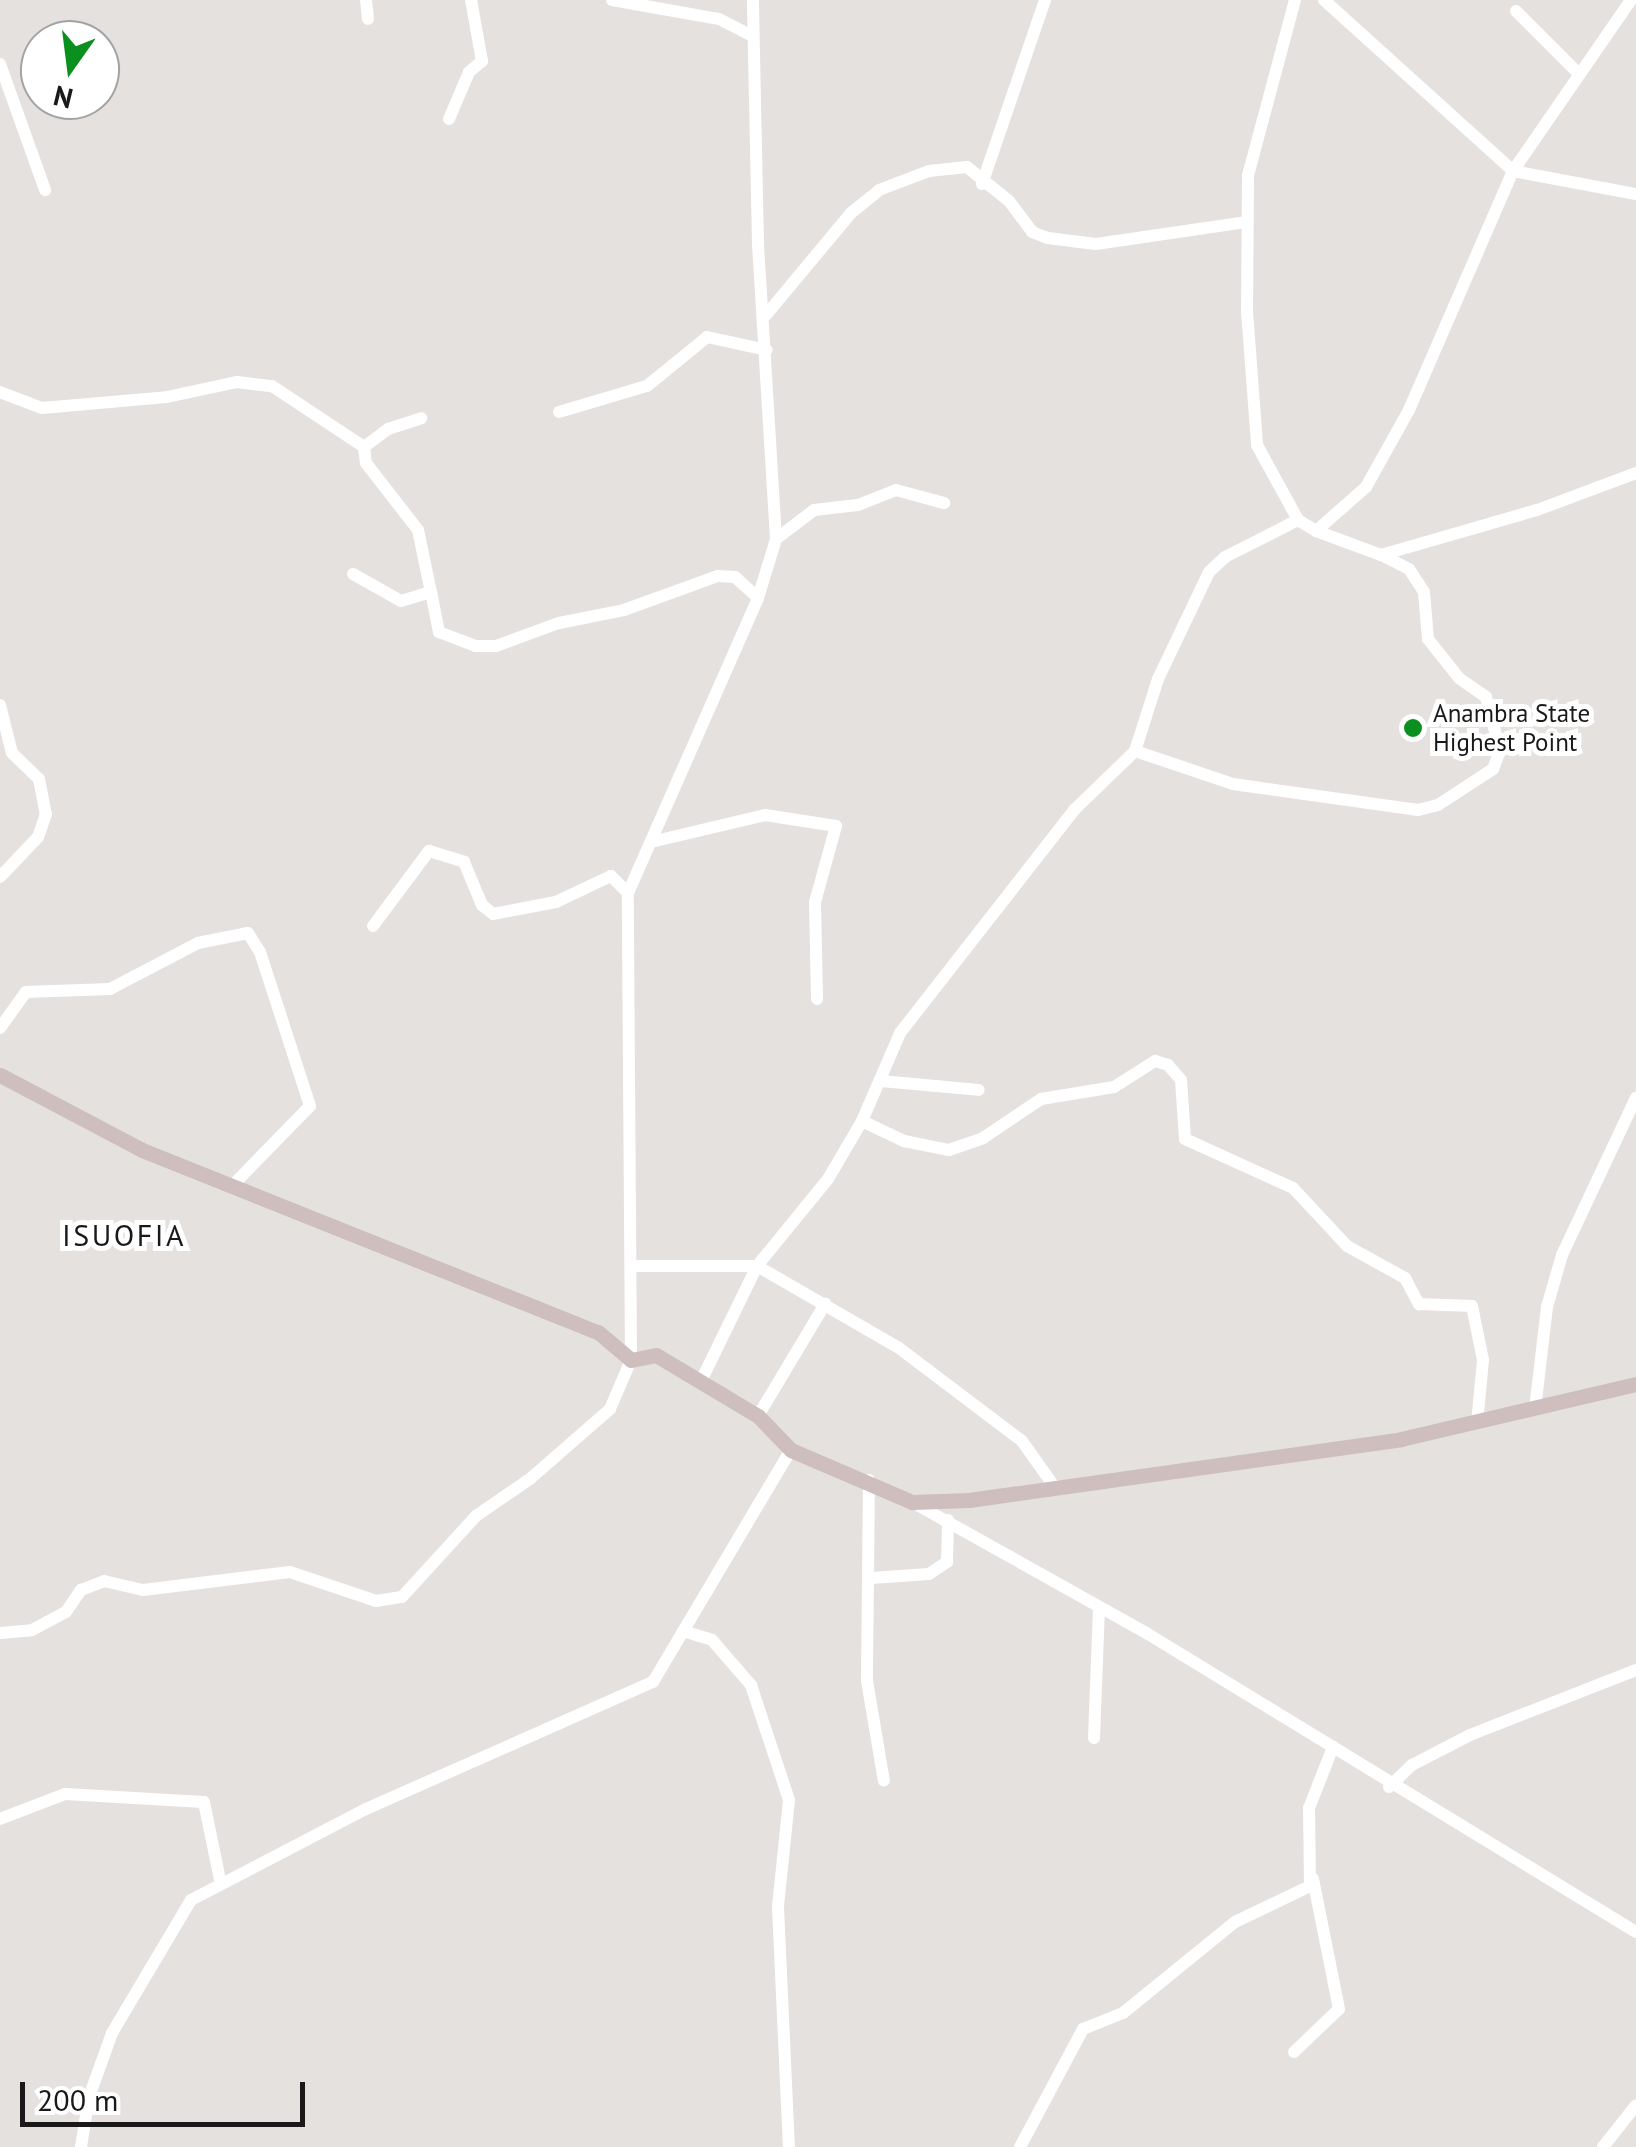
<!DOCTYPE html>
<style>
body{margin:0}
#map{position:relative;width:1636px;height:2147px;overflow:hidden;background:#e5e1df;font-family:"PT Sans",sans-serif}
div>[style]{position:absolute}
.minor>*{height:12px;margin:-6px;padding:0 6px;transform-origin:6px;border-radius:6px;background:#fff}
.major>*{height:15px;margin:-7.5px;padding:0 7.5px;transform-origin:7.5px;border-radius:7.5px;background:#cebfbe}
.dots>*{width:28px;height:28px;translate:-50% -50%;box-sizing:border-box;border:5px solid #fff;border-radius:50%}
span{translate:-50% -50%;white-space:nowrap;text-align:center;line-height:1.15;-webkit-text-stroke:10px #fff;paint-order:stroke}
.poi-label{font-size:25px;color:#1a1818}
.left{translate:0 -50%;text-align:left}
.quarter-label{font-size:30px;color:#1a1818;letter-spacing:2.5px}
.north{position:absolute;left:20px;top:20px;width:100px;height:100px;box-sizing:border-box;background:#fff;border:2px solid #a3a3a3;border-radius:50%;rotate:194deg;font-size:28px;font-weight:700;line-height:40px;text-align:center;color:#1a1818}
.north::after{content:'';display:block;margin:auto;width:35px;height:45px;background:#0b8f1e;clip-path:polygon(50% 0,100% 100%,50% 72%,0 100%)}
.scale{position:absolute;left:20px;top:2082px;width:285px;height:45px;box-sizing:border-box;border:5px solid #1a1818;border-top:0;padding-left:12px;font-size:30px;line-height:35px;white-space:nowrap;color:#1a1818;-webkit-text-stroke:8px #fff;paint-order:stroke}
</style>
<div id="map">
<div class="minor">
<i style="left:366px;top:0;width:19px;rotate:84deg"></i>
<i style="left:612px;top:0;width:109px;rotate:10.1deg"></i>
<i style="left:719px;top:19px;width:38px;rotate:27deg"></i>
<i style="left:1295px;top:0;width:181px;rotate:105deg"></i>
<i style="left:1248px;top:175px;width:136px;rotate:90.4deg"></i>
<i style="left:1247px;top:311px;width:134px;rotate:85.7deg"></i>
<i style="left:1257px;top:445px;width:85px;rotate:61.3deg"></i>
<i style="left:1324px;top:0;width:255px;rotate:42.1deg"></i>
<i style="left:1513px;top:171px;width:125px;rotate:10.6deg"></i>
<i style="left:1516px;top:11px;width:88px;rotate:45deg"></i>
<i style="left:0;top:64px;width:134px;rotate:70.3deg"></i>
<i style="left:449px;top:119px;width:51px;rotate:-66.9deg"></i>
<i style="left:469px;top:72px;width:17px;rotate:-40deg"></i>
<i style="left:482px;top:61px;width:62px;rotate:-100.2deg"></i>
<i style="left:982px;top:184px;width:194px;rotate:-71.1deg"></i>
<i style="left:766px;top:315px;width:133px;rotate:-50.2deg"></i>
<i style="left:851px;top:213px;width:36px;rotate:-39deg"></i>
<i style="left:879px;top:190px;width:53px;rotate:-20.8deg"></i>
<i style="left:929px;top:171px;width:38px;rotate:-6deg"></i>
<i style="left:967px;top:167px;width:54px;rotate:39deg"></i>
<i style="left:1009px;top:201px;width:39px;rotate:53deg"></i>
<i style="left:1032px;top:232px;width:17px;rotate:21deg"></i>
<i style="left:1048px;top:238px;width:48px;rotate:7.1deg"></i>
<i style="left:1096px;top:244px;width:153px;rotate:-8.3deg"></i>
<i style="left:0;top:392px;width:45px;rotate:20.9deg"></i>
<i style="left:42px;top:408px;width:125px;rotate:-5deg"></i>
<i style="left:167px;top:397px;width:72px;rotate:-12.1deg"></i>
<i style="left:237px;top:382px;width:35px;rotate:7deg"></i>
<i style="left:272px;top:386px;width:110px;rotate:33.5deg"></i>
<i style="left:364px;top:447px;width:16px;rotate:83deg"></i>
<i style="left:366px;top:463px;width:85px;rotate:52.2deg"></i>
<i style="left:418px;top:530px;width:63px;rotate:78.2deg"></i>
<i style="left:559px;top:412px;width:92px;rotate:-16.5deg"></i>
<i style="left:647px;top:386px;width:77px;rotate:-39.2deg"></i>
<i style="left:707px;top:337px;width:61px;rotate:12.2deg"></i>
<i style="left:364px;top:447px;width:30px;rotate:-37deg"></i>
<i style="left:388px;top:429px;width:35px;rotate:-18deg"></i>
<i style="left:1316px;top:531px;width:69px;rotate:20.3deg"></i>
<i style="left:1381px;top:555px;width:162px;rotate:-16.1deg"></i>
<i style="left:1537px;top:510px;width:106px;rotate:-20.5deg"></i>
<i style="left:776px;top:539px;width:48px;rotate:-37.3deg"></i>
<i style="left:814px;top:510px;width:44px;rotate:-6.5deg"></i>
<i style="left:858px;top:505px;width:41px;rotate:-21.5deg"></i>
<i style="left:896px;top:490px;width:50px;rotate:15.2deg"></i>
<i style="left:353px;top:574px;width:55px;rotate:29.4deg"></i>
<i style="left:401px;top:601px;width:31px;rotate:-17deg"></i>
<i style="left:431px;top:592px;width:41px;rotate:78.7deg"></i>
<i style="left:439px;top:632px;width:39px;rotate:21deg"></i>
<i style="left:475px;top:646px;width:21px"></i>
<i style="left:496px;top:646px;width:67px;rotate:-20.1deg"></i>
<i style="left:559px;top:623px;width:66px;rotate:-11.3deg"></i>
<i style="left:624px;top:610px;width:100px;rotate:-19.9deg"></i>
<i style="left:718px;top:576px;width:17px;rotate:3deg"></i>
<i style="left:735px;top:577px;width:31px;rotate:42deg"></i>
<i style="left:0;top:705px;width:49px;rotate:76deg"></i>
<i style="left:12px;top:753px;width:37px;rotate:44deg"></i>
<i style="left:39px;top:779px;width:36px;rotate:79deg"></i>
<i style="left:46px;top:814px;width:24px;rotate:109deg"></i>
<i style="left:38px;top:837px;width:55px;rotate:133.5deg"></i>
<i style="left:1135px;top:751px;width:103px;rotate:18.6deg"></i>
<i style="left:1233px;top:784px;width:187px;rotate:8deg"></i>
<i style="left:1418px;top:810px;width:21px;rotate:-14deg"></i>
<i style="left:1438px;top:805px;width:66px;rotate:-33.2deg"></i>
<i style="left:1493px;top:769px;width:19px;rotate:-69deg"></i>
<i style="left:1500px;top:751px;width:56px;rotate:-104.5deg"></i>
<i style="left:1486px;top:697px;width:33px;rotate:-145deg"></i>
<i style="left:1459px;top:678px;width:50px;rotate:-128.5deg"></i>
<i style="left:1428px;top:639px;width:47px;rotate:-94.9deg"></i>
<i style="left:1424px;top:592px;width:27px;rotate:-123deg"></i>
<i style="left:1409px;top:569px;width:31px;rotate:-153deg"></i>
<i style="left:651px;top:842px;width:117px;rotate:-13.3deg"></i>
<i style="left:765px;top:815px;width:72px;rotate:8.8deg"></i>
<i style="left:836px;top:826px;width:79px;rotate:105.4deg"></i>
<i style="left:815px;top:902px;width:97px;rotate:88.8deg"></i>
<i style="left:373px;top:926px;width:94px;rotate:-53.3deg"></i>
<i style="left:429px;top:851px;width:37px;rotate:17deg"></i>
<i style="left:464px;top:862px;width:47px;rotate:67.3deg"></i>
<i style="left:482px;top:905px;width:14px;rotate:39deg"></i>
<i style="left:493px;top:914px;width:64px;rotate:-10.8deg"></i>
<i style="left:556px;top:902px;width:61px;rotate:-25.3deg"></i>
<i style="left:611px;top:876px;width:24px;rotate:45deg"></i>
<i style="left:0;top:1028px;width:44px;rotate:-54.2deg"></i>
<i style="left:26px;top:992px;width:84px;rotate:-2deg"></i>
<i style="left:110px;top:989px;width:99px;rotate:-27.6deg"></i>
<i style="left:198px;top:943px;width:51px;rotate:-11.3deg"></i>
<i style="left:248px;top:933px;width:22px;rotate:58deg"></i>
<i style="left:260px;top:952px;width:162px;rotate:72deg"></i>
<i style="left:310px;top:1106px;width:113px;rotate:134.3deg"></i>
<i style="left:881px;top:1081px;width:98px;rotate:5.2deg"></i>
<i style="left:862px;top:1121px;width:47px;rotate:25.5deg"></i>
<i style="left:904px;top:1141px;width:46px;rotate:11.3deg"></i>
<i style="left:949px;top:1150px;width:36px;rotate:-19deg"></i>
<i style="left:983px;top:1138px;width:70px;rotate:-33.9deg"></i>
<i style="left:1041px;top:1099px;width:74px;rotate:-9.3deg"></i>
<i style="left:1114px;top:1087px;width:49px;rotate:-32.4deg"></i>
<i style="left:1155px;top:1061px;width:14px;rotate:17deg"></i>
<i style="left:1168px;top:1065px;width:20px;rotate:49deg"></i>
<i style="left:1181px;top:1080px;width:59px;rotate:86.1deg"></i>
<i style="left:1185px;top:1139px;width:119px;rotate:24.4deg"></i>
<i style="left:1293px;top:1188px;width:79px;rotate:47deg"></i>
<i style="left:1347px;top:1246px;width:66px;rotate:28.9deg"></i>
<i style="left:1405px;top:1278px;width:30px;rotate:62deg"></i>
<i style="left:1419px;top:1304px;width:53px;rotate:2.2deg"></i>
<i style="left:1472px;top:1306px;width:55px;rotate:78.5deg"></i>
<i style="left:1483px;top:1360px;width:63px;rotate:95.4deg"></i>
<i style="left:632px;top:1266px;width:125px"></i>
<i style="left:757px;top:1266px;width:164px;rotate:30deg"></i>
<i style="left:899px;top:1348px;width:154px;rotate:37.1deg"></i>
<i style="left:1022px;top:1441px;width:59px;rotate:54.7deg"></i>
<i style="left:701px;top:1381px;width:128px;rotate:-64deg"></i>
<i style="left:757px;top:1266px;width:112px;rotate:-50.8deg"></i>
<i style="left:828px;top:1179px;width:67px;rotate:-59.6deg"></i>
<i style="left:862px;top:1121px;width:96px;rotate:-66.6deg"></i>
<i style="left:900px;top:1033px;width:283px;rotate:-52deg"></i>
<i style="left:1074px;top:810px;width:85px;rotate:-44deg"></i>
<i style="left:1135px;top:751px;width:76px;rotate:-72.3deg"></i>
<i style="left:1158px;top:679px;width:119px;rotate:-64.5deg"></i>
<i style="left:1209px;top:572px;width:22px;rotate:-43deg"></i>
<i style="left:1225px;top:557px;width:82px;rotate:-26.9deg"></i>
<i style="left:1298px;top:520px;width:21px;rotate:31deg"></i>
<i style="left:1316px;top:531px;width:67px;rotate:-41.3deg"></i>
<i style="left:1366px;top:487px;width:88px;rotate:-60.8deg"></i>
<i style="left:1409px;top:410px;width:261px;rotate:-66.5deg"></i>
<i style="left:1513px;top:171px;width:208px;rotate:-55.4deg"></i>
<i style="left:1535px;top:1409px;width:103px;rotate:-83.3deg"></i>
<i style="left:1547px;top:1307px;width:54px;rotate:-73.9deg"></i>
<i style="left:1562px;top:1255px;width:174px;rotate:-64.8deg"></i>
<i style="left:758px;top:1416px;width:131px;rotate:-59.1deg"></i>
<i style="left:869px;top:1480px;width:201px;rotate:90.6deg"></i>
<i style="left:867px;top:1681px;width:101px;rotate:80.4deg"></i>
<i style="left:912px;top:1502px;width:270px;rotate:29.2deg"></i>
<i style="left:1148px;top:1634px;width:572px;rotate:31.41deg"></i>
<i style="left:871px;top:1578px;width:58px;rotate:-3.9deg"></i>
<i style="left:929px;top:1574px;width:22px;rotate:-34deg"></i>
<i style="left:947px;top:1562px;width:42px;rotate:-88.6deg"></i>
<i style="left:683px;top:1631px;width:30px;rotate:17deg"></i>
<i style="left:712px;top:1640px;width:60px;rotate:49.1deg"></i>
<i style="left:751px;top:1685px;width:121px;rotate:71.7deg"></i>
<i style="left:789px;top:1800px;width:108px;rotate:95.9deg"></i>
<i style="left:778px;top:1907px;width:240px;rotate:87.4deg"></i>
<i style="left:0;top:1633px;width:32px;rotate:-5deg"></i>
<i style="left:32px;top:1630px;width:38px;rotate:-28deg"></i>
<i style="left:66px;top:1612px;width:27px;rotate:-56deg"></i>
<i style="left:81px;top:1590px;width:25px;rotate:-21deg"></i>
<i style="left:104px;top:1581px;width:40px;rotate:13deg"></i>
<i style="left:143px;top:1590px;width:148px;rotate:-7deg"></i>
<i style="left:290px;top:1572px;width:91px;rotate:18.6deg"></i>
<i style="left:376px;top:1601px;width:26px;rotate:-9deg"></i>
<i style="left:402px;top:1597px;width:110px;rotate:-47.6deg"></i>
<i style="left:476px;top:1516px;width:67px;rotate:-34.6deg"></i>
<i style="left:531px;top:1478px;width:105px;rotate:-41.1deg"></i>
<i style="left:610px;top:1409px;width:53px;rotate:-66.8deg"></i>
<i style="left:631px;top:1360px;width:467px;rotate:-90.4deg"></i>
<i style="left:628px;top:893px;width:322px;rotate:-66.2deg"></i>
<i style="left:758px;top:598px;width:62px;rotate:-73deg"></i>
<i style="left:776px;top:539px;width:296px;rotate:-93.5deg"></i>
<i style="left:758px;top:244px;width:244px;rotate:-91.2deg"></i>
<i style="left:1094px;top:1738px;width:130px;rotate:-87.8deg"></i>
<i style="left:1389px;top:1787px;width:32px;rotate:-44deg"></i>
<i style="left:1412px;top:1765px;width:65px;rotate:-27.3deg"></i>
<i style="left:1470px;top:1735px;width:178px;rotate:-21.4deg"></i>
<i style="left:0;top:1819px;width:70px;rotate:-21deg"></i>
<i style="left:65px;top:1794px;width:139px;rotate:3.3deg"></i>
<i style="left:204px;top:1802px;width:80px;rotate:78.4deg"></i>
<i style="left:1294px;top:2052px;width:62px;rotate:-43.7deg"></i>
<i style="left:1339px;top:2009px;width:133px;rotate:-101.3deg"></i>
<i style="left:81px;top:2147px;width:51px;rotate:-80.9deg"></i>
<i style="left:89px;top:2097px;width:68px;rotate:-70.2deg"></i>
<i style="left:112px;top:2033px;width:155px;rotate:-59.3deg"></i>
<i style="left:191px;top:1900px;width:197px;rotate:-27.5deg"></i>
<i style="left:366px;top:1809px;width:314px;rotate:-23.9deg"></i>
<i style="left:653px;top:1682px;width:270px;rotate:-59.3deg"></i>
<i style="left:1020px;top:2147px;width:134px;rotate:-61.9deg"></i>
<i style="left:1083px;top:2029px;width:43px;rotate:-21.8deg"></i>
<i style="left:1123px;top:2013px;width:144px;rotate:-39.1deg"></i>
<i style="left:1235px;top:1922px;width:83px;rotate:-25.6deg"></i>
<i style="left:1310px;top:1886px;width:78px;rotate:-90.7deg"></i>
<i style="left:1309px;top:1808px;width:66px;rotate:-68.5deg"></i>
<i style="left:1603px;top:2147px;width:53px;rotate:-51.8deg"></i>
</div>
<div class="major">
<i style="left:0;top:1075px;width:161px;rotate:27.8deg"></i>
<i style="left:142px;top:1150px;width:491px;rotate:21.8deg"></i>
<i style="left:598px;top:1332px;width:43px;rotate:40.3deg"></i>
<i style="left:631px;top:1360px;width:25px;rotate:-11deg"></i>
<i style="left:656px;top:1355px;width:119px;rotate:30.9deg"></i>
<i style="left:758px;top:1416px;width:47px;rotate:45.9deg"></i>
<i style="left:791px;top:1450px;width:132px;rotate:23.3deg"></i>
<i style="left:912px;top:1502px;width:57px;rotate:-2deg"></i>
<i style="left:969px;top:1500px;width:436px;rotate:-8deg"></i>
<i style="left:1401px;top:1439px;width:241px;rotate:-13.2deg"></i>
</div>
<div class="dots">
<i style="left:1413px;top:728px;background:#0b8f1e"></i>
</div>
<div class="poi-label">
<span class="left" style="left:1433px;top:728px">Anambra State<br>Highest Point</span>
</div>
<div class="quarter-label">
<span style="left:124px;top:1235px">ISUOFIA</span>
</div>
<div class="north">N</div>
<div class="scale">200 m</div>
</div>
